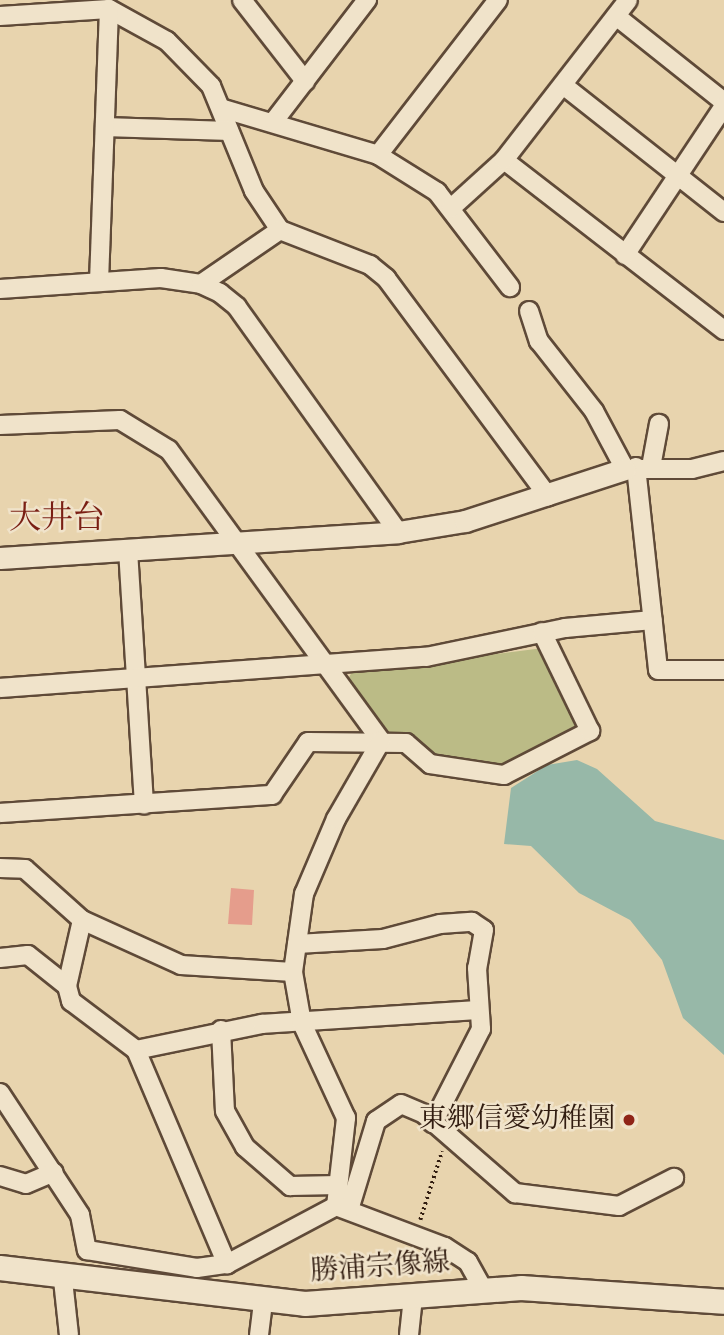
<!DOCTYPE html>
<meta charset="utf-8">
<style>
body{margin:0}
#map{position:relative;width:724px;height:1335px;overflow:hidden;background:#e8d4ae;font-family:"IM FELL English","Noto Serif JP",serif}
div>[style]{position:absolute}
.green>*{inset:0;background:#bbbb86}
.water>*{inset:0;background:#97b8a8}
.building>*{inset:0;background:#e59d8c}
.path>*{height:3.5px;margin-top:-1.75px;transform-origin:0;background:repeating-linear-gradient(90deg,#311c10 0 2px,transparent 0 5.5px)}
.roads{filter:drop-shadow(2px 0 #5f4a38) drop-shadow(-2px 0 #5f4a38) drop-shadow(0 2px #5f4a38) drop-shadow(0 -2px #5f4a38)}
.minor>*{height:18px;margin:-9px;padding:0 9px;transform-origin:9px;border-radius:9px;background:#f0e3ca}
.tertiary>*{height:21px;margin:-10.5px;padding:0 10.5px;transform-origin:10.5px;border-radius:10.5px;background:#f0e3ca}
.secondary>*{height:24px;margin:-12px;padding:0 12px;transform-origin:12px;border-radius:12px;background:#f0e3ca}
.dots>*{width:19px;height:19px;translate:-50% -50%;box-sizing:border-box;border:4px solid #f0e3ca;border-radius:50%}
span{translate:-50% -50%;white-space:nowrap;text-align:center;line-height:1.15;-webkit-text-stroke:5px #f0e3ca;paint-order:stroke}
.poi-label{font-size:28px;color:#311c10}
.right{translate:-100% -50%;text-align:right}
.street-label{font-size:28px;color:#311c10}
.quarter-label{font-size:32px;color:#7a1f14}
</style>
<div id="map">
<div class="green">
<i style="clip-path:polygon(543px 648px,579px 726px,503px 767px,434px 757px,391px 737px,348px 679px,352px 672px)"></i>
</div>
<div class="water">
<i style="clip-path:polygon(577px 760px,597px 769px,655px 821px,724px 840px,724px 1055px,683px 1018px,662px 960px,630px 920px,579px 893px,531px 846px,504px 844px,511px 788px,547px 765px)"></i>
</div>
<div class="building">
<i style="clip-path:polygon(231px 888px,254px 890px,252px 925px,228px 924px)"></i>
</div>
<div class="path">
<i style="left:420px;top:1220px;width:72px;rotate:-72.3deg"></i>
</div>
<div class="roads">
<div class="minor">
<i style="left:242px;top:0;width:103px;rotate:52.1deg"></i>
<i style="left:0;top:16px;width:109px;rotate:-3.7deg"></i>
<i style="left:109px;top:9px;width:66px;rotate:28.9deg"></i>
<i style="left:167px;top:41px;width:63px;rotate:45.6deg"></i>
<i style="left:211px;top:86px;width:113px;rotate:67.7deg"></i>
<i style="left:254px;top:191px;width:47px;rotate:56.3deg"></i>
<i style="left:280px;top:230px;width:97px;rotate:21.3deg"></i>
<i style="left:370px;top:265px;width:21px;rotate:39deg"></i>
<i style="left:386px;top:278px;width:272px;rotate:53.4deg"></i>
<i style="left:616px;top:16px;width:138px;rotate:38.5deg"></i>
<i style="left:563px;top:85px;width:205px;rotate:38.3deg"></i>
<i style="left:224px;top:109px;width:161px;rotate:16.6deg"></i>
<i style="left:378px;top:155px;width:70px;rotate:32.1deg"></i>
<i style="left:437px;top:192px;width:120px;rotate:52.5deg"></i>
<i style="left:274px;top:121px;width:153px;rotate:-52.5deg"></i>
<i style="left:105px;top:127px;width:124px;rotate:1.8deg"></i>
<i style="left:378px;top:155px;width:196px;rotate:-52.3deg"></i>
<i style="left:504px;top:160px;width:278px;rotate:37.7deg"></i>
<i style="left:451px;top:208px;width:72px;rotate:-42.2deg"></i>
<i style="left:504px;top:160px;width:202px;rotate:-52.2deg"></i>
<i style="left:625px;top:255px;width:179px;rotate:-56.4deg"></i>
<i style="left:99px;top:282px;width:273px;rotate:-87.9deg"></i>
<i style="left:201px;top:284px;width:96px;rotate:-34.4deg"></i>
<i style="left:0;top:289px;width:161px;rotate:-3.9deg"></i>
<i style="left:161px;top:278px;width:40px;rotate:8.5deg"></i>
<i style="left:201px;top:284px;width:21px;rotate:25deg"></i>
<i style="left:220px;top:293px;width:22px;rotate:39deg"></i>
<i style="left:237px;top:307px;width:277px;rotate:54.4deg"></i>
<i style="left:529px;top:311px;width:32px;rotate:72deg"></i>
<i style="left:539px;top:341px;width:89px;rotate:51.8deg"></i>
<i style="left:594px;top:411px;width:66px;rotate:61.9deg"></i>
<i style="left:625px;top:469px;width:67px"></i>
<i style="left:692px;top:469px;width:33px;rotate:-14deg"></i>
<i style="left:0;top:425px;width:120px;rotate:-2.4deg"></i>
<i style="left:120px;top:420px;width:57px;rotate:31.5deg"></i>
<i style="left:169px;top:450px;width:360px;rotate:53.9deg"></i>
<i style="left:636px;top:467px;width:204px;rotate:83.8deg"></i>
<i style="left:658px;top:670px;width:66px"></i>
<i style="left:651px;top:467px;width:44px;rotate:-79.5deg"></i>
<i style="left:128px;top:550px;width:255px;rotate:86.4deg"></i>
<i style="left:0;top:688px;width:427px;rotate:-4.2deg"></i>
<i style="left:426px;top:657px;width:142px;rotate:-11.8deg"></i>
<i style="left:565px;top:628px;width:88px;rotate:-5.2deg"></i>
<i style="left:0;top:813px;width:273px;rotate:-3.8deg"></i>
<i style="left:272px;top:795px;width:64px;rotate:-55.8deg"></i>
<i style="left:308px;top:742px;width:98px;rotate:0.6deg"></i>
<i style="left:406px;top:743px;width:32px;rotate:41deg"></i>
<i style="left:430px;top:764px;width:75px;rotate:8.5deg"></i>
<i style="left:504px;top:775px;width:97px;rotate:-27.1deg"></i>
<i style="left:590px;top:731px;width:110px;rotate:-115.9deg"></i>
<i style="left:0;top:868px;width:25px;rotate:2deg"></i>
<i style="left:25px;top:869px;width:76px;rotate:41.8deg"></i>
<i style="left:82px;top:920px;width:109px;rotate:24.4deg"></i>
<i style="left:181px;top:965px;width:112px;rotate:3.6deg"></i>
<i style="left:82px;top:920px;width:68px;rotate:102.8deg"></i>
<i style="left:67px;top:986px;width:16px;rotate:75deg"></i>
<i style="left:71px;top:1001px;width:81px;rotate:37deg"></i>
<i style="left:136px;top:1050px;width:233px;rotate:67deg"></i>
<i style="left:227px;top:1264px;width:123px;rotate:-28deg"></i>
<i style="left:336px;top:1206px;width:116px;rotate:20.6deg"></i>
<i style="left:445px;top:1247px;width:27px;rotate:33deg"></i>
<i style="left:468px;top:1262px;width:31px;rotate:61deg"></i>
<i style="left:297px;top:944px;width:86px;rotate:-3.3deg"></i>
<i style="left:383px;top:939px;width:59px;rotate:-14.7deg"></i>
<i style="left:440px;top:924px;width:32px;rotate:-4deg"></i>
<i style="left:472px;top:922px;width:14px;rotate:34deg"></i>
<i style="left:484px;top:930px;width:39px;rotate:100deg"></i>
<i style="left:477px;top:968px;width:61px;rotate:86.2deg"></i>
<i style="left:481px;top:1029px;width:106px;rotate:117.1deg"></i>
<i style="left:0;top:958px;width:28px;rotate:-6deg"></i>
<i style="left:28px;top:955px;width:50px;rotate:38.5deg"></i>
<i style="left:221px;top:1030px;width:81px;rotate:87.2deg"></i>
<i style="left:225px;top:1111px;width:41px;rotate:60.9deg"></i>
<i style="left:245px;top:1147px;width:60px;rotate:40.9deg"></i>
<i style="left:290px;top:1186px;width:48px;rotate:-1.2deg"></i>
<i style="left:136px;top:1050px;width:129px;rotate:-11.7deg"></i>
<i style="left:262px;top:1024px;width:215px;rotate:-3.7deg"></i>
<i style="left:0;top:1093px;width:146px;rotate:56.7deg"></i>
<i style="left:80px;top:1215px;width:36px;rotate:79deg"></i>
<i style="left:87px;top:1250px;width:111px;rotate:9.3deg"></i>
<i style="left:197px;top:1268px;width:30px;rotate:-8deg"></i>
<i style="left:0;top:1176px;width:27px;rotate:17deg"></i>
<i style="left:26px;top:1184px;width:30px;rotate:-23deg"></i>
<i style="left:336px;top:1206px;width:89px;rotate:-83.5deg"></i>
<i style="left:346px;top:1118px;width:105px;rotate:-114.9deg"></i>
<i style="left:302px;top:1023px;width:52px;rotate:-100deg"></i>
<i style="left:293px;top:972px;width:79px;rotate:-82deg"></i>
<i style="left:304px;top:894px;width:82px;rotate:-66.9deg"></i>
<i style="left:336px;top:819px;width:90px;rotate:-60deg"></i>
<i style="left:349px;top:1210px;width:93px;rotate:-73.1deg"></i>
<i style="left:376px;top:1121px;width:30px;rotate:-34deg"></i>
<i style="left:401px;top:1104px;width:25px;rotate:23deg"></i>
<i style="left:424px;top:1114px;width:121px;rotate:41deg"></i>
<i style="left:515px;top:1193px;width:105px;rotate:7.1deg"></i>
<i style="left:619px;top:1206px;width:62px;rotate:-27deg"></i>
<i style="left:63px;top:1280px;width:55px;rotate:83.8deg"></i>
<i style="left:259px;top:1335px;width:34px;rotate:-83deg"></i>
<i style="left:409px;top:1335px;width:37px;rotate:-84deg"></i>
</div>
<div class="tertiary">
<i style="left:0;top:558px;width:399px;rotate:-3.7deg"></i>
<i style="left:398px;top:532px;width:68px;rotate:-9.3deg"></i>
<i style="left:465px;top:521px;width:168px;rotate:-18deg"></i>
</div>
<div class="secondary">
<i style="left:0;top:1268px;width:307px;rotate:6.7deg"></i>
<i style="left:305px;top:1304px;width:217px;rotate:-4.2deg"></i>
<i style="left:521px;top:1288px;width:203px;rotate:3.9deg"></i>
</div>
</div>
<div class="dots">
<i style="left:629px;top:1120px;background:#8f2418"></i>
</div>
<div class="poi-label">
<span class="right" style="left:615px;top:1120px">東郷信愛幼稚園</span>
</div>
<div class="street-label">
<span style="left:380px;top:1268px;rotate:-4deg">勝浦宗像線</span>
</div>
<div class="quarter-label">
<span style="left:57px;top:520px">大井台</span>
</div>
</div>
